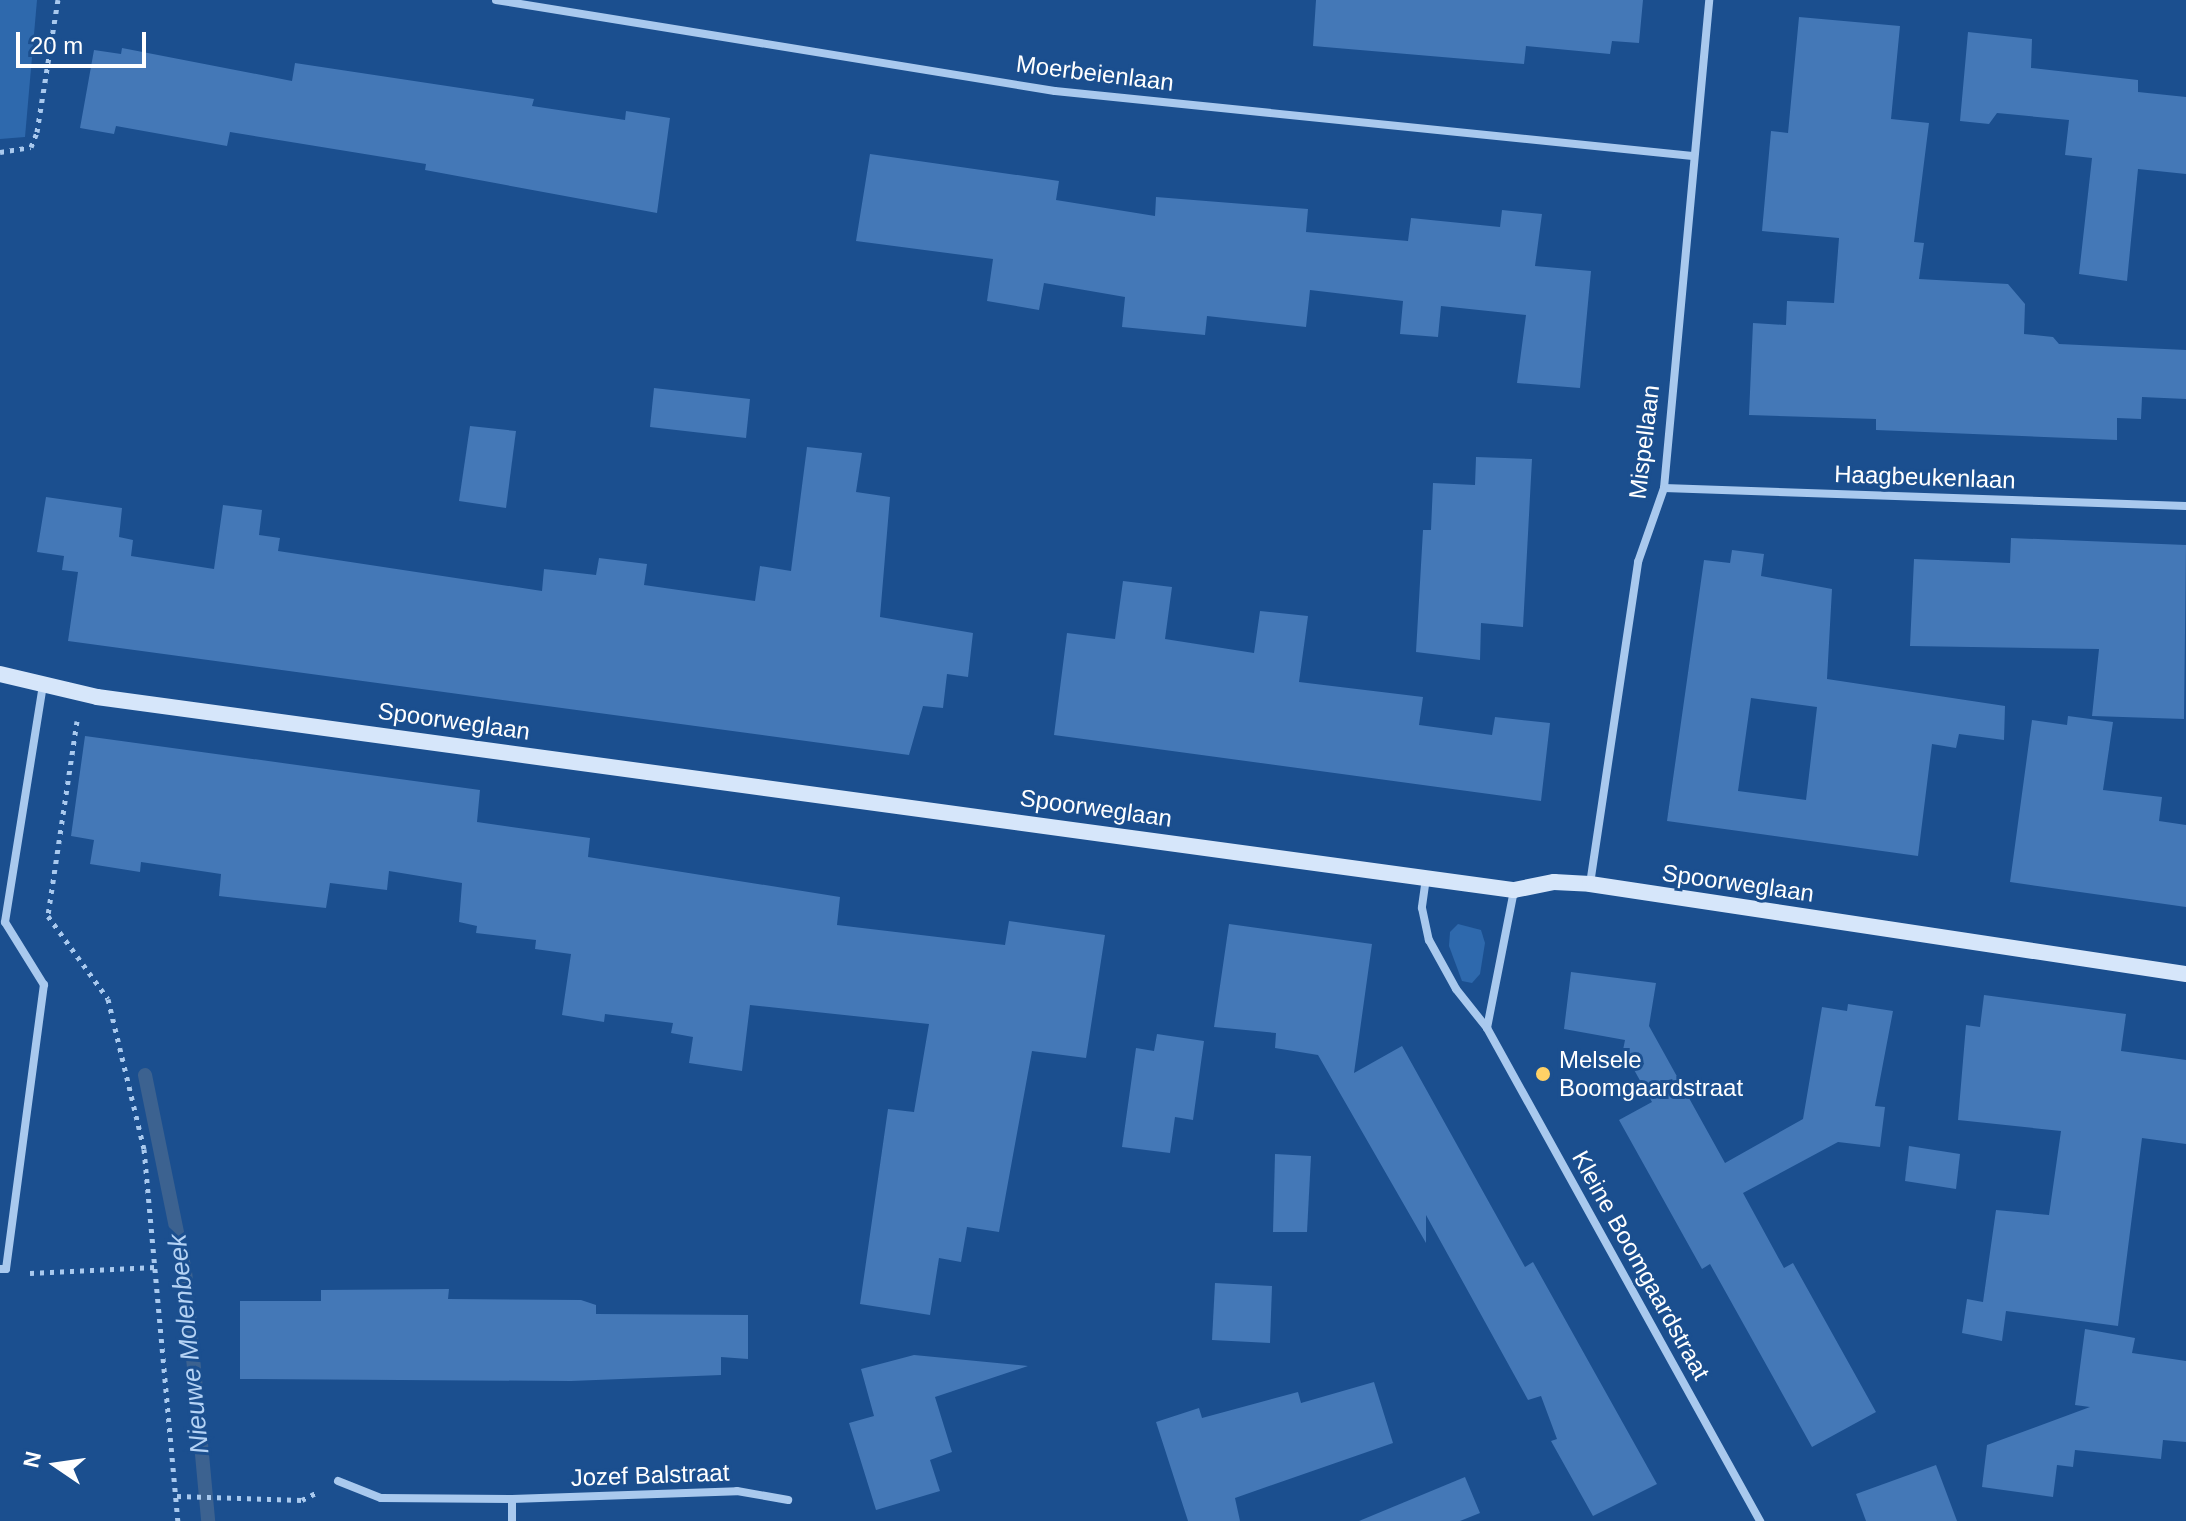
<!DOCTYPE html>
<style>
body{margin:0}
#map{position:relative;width:2186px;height:1521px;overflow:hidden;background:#1b4f8f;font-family:Arial,sans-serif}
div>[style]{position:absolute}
.green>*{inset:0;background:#2e69ad}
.stream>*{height:14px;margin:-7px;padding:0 7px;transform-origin:7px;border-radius:7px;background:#3c6290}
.building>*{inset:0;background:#4478b7}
.path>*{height:5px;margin-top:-2.5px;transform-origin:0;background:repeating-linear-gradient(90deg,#a9c9ee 0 4px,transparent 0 10px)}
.street>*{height:8px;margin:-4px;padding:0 4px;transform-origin:4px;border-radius:4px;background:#a9c9ee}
.secondary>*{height:16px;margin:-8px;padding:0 8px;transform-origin:8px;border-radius:8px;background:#d6e6fa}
.dots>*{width:22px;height:22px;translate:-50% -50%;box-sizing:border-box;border:4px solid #1b4f8f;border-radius:50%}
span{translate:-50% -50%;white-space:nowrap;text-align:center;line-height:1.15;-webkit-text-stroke:6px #1b4f8f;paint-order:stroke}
.street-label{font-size:24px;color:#fff}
.poi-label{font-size:24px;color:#fff}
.left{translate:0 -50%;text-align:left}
.water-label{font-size:26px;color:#b5d3f5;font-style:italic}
.north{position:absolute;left:16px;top:1425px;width:80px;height:80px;-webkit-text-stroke:6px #1b4f8f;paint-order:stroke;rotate:283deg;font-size:22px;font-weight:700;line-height:32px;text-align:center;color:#fff}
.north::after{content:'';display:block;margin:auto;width:28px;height:36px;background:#fff;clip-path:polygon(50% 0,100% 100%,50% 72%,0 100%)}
.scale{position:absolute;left:16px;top:32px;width:130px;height:36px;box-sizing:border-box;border:4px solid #fff;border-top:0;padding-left:10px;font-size:24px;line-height:28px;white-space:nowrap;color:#fff;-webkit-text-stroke:6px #1b4f8f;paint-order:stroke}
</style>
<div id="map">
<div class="green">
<i style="clip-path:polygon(0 0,37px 0,25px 137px,0 139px)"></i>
<i style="clip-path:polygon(1458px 924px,1481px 930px,1485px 943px,1480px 974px,1472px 983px,1462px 981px,1449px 946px,1450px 932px)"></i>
</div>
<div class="stream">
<i style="left:145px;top:1075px;width:200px;rotate:78.5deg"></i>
<i style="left:185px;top:1271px;width:251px;rotate:84.7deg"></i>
</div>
<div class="building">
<i style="clip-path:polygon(1316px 0,1643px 0,1639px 43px,1612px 41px,1610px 54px,1526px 46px,1524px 64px,1313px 46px)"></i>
<i style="clip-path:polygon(1799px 17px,1900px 26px,1891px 119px,1929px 123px,1914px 242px,1924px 243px,1919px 279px,2008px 284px,2025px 304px,2024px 334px,2053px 337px,2059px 344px,2186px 350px,2186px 399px,2142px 397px,2141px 419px,2117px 418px,2117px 440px,1876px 430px,1876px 419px,1749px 415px,1753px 323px,1786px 325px,1787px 301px,1834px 303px,1839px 238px,1762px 231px,1771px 131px,1788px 133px)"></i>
<i style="clip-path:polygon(1968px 32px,2032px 39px,2031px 68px,2138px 80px,2138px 92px,2186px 97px,2186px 174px,2138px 169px,2127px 281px,2079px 274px,2092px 158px,2065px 155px,2069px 120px,1997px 113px,1989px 124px,1960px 121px)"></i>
<i style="clip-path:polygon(122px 48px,292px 81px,295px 63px,534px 99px,532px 106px,625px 120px,626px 111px,670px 118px,657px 213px,425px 170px,426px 164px,230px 132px,227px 146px,116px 126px,114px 134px,80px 128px,94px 50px,121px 54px)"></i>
<i style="clip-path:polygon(870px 154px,1059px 181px,1056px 200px,1155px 216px,1156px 197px,1308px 209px,1306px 232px,1408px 241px,1411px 218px,1500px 227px,1502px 210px,1542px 214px,1535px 266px,1591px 271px,1580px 388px,1517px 383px,1526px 315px,1441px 306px,1438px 337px,1400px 334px,1403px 301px,1310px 290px,1306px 327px,1207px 316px,1205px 335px,1122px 327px,1125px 297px,1044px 283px,1039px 310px,987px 301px,993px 259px,856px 241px)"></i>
<i style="clip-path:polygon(654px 388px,750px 399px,746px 438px,650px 427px)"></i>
<i style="clip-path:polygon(470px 426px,516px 431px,506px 508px,459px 501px)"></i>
<i style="clip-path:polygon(807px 447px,862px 453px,856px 492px,890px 497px,880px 617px,973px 633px,968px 677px,947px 674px,943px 708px,923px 706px,909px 755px,68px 641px,78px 572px,62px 570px,64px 556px,37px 552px,46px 497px,122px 508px,119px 537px,133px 540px,131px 556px,214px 569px,223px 505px,262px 510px,259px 535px,280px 538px,278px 551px,542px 591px,544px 569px,596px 575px,599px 558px,647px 564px,644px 585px,755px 601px,760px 566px,791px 571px)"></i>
<i style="clip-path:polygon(1476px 457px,1532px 459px,1523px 627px,1481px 623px,1480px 660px,1416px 652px,1423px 530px,1431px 530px,1433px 483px,1475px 485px)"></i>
<i style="clip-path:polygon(2011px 538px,2186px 545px,2184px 719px,2092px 716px,2099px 649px,1910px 646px,1914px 559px,2010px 563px)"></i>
<i style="clip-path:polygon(evenodd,1732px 550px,1764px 554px,1761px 576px,1832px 589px,1827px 679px,2005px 706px,2004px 740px,1959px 734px,1956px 748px,1932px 744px,1918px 856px,1667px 821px,1704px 560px,1730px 563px,1732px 550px,1751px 698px,1817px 707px,1806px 800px,1738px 791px,1751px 698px)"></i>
<i style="clip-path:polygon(1123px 581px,1172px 587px,1165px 639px,1254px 653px,1260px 611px,1308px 616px,1299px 682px,1423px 697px,1419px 725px,1492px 735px,1495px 717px,1550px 723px,1541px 801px,1054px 735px,1067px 633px,1115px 639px)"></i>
<i style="clip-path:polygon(2068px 716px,2113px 722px,2103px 790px,2162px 797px,2159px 821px,2186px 825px,2186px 907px,2010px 882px,2032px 720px,2067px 725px)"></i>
<i style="clip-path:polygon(85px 736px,480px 790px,477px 822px,590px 838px,588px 857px,840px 897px,837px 925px,1005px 945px,1009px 921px,1105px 935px,1086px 1058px,1032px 1051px,999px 1232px,967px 1227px,961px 1262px,939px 1258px,930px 1315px,860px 1304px,888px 1109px,914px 1112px,929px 1024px,750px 1005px,742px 1071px,689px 1063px,693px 1037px,671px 1033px,673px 1023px,605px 1014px,604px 1022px,562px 1015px,571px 954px,535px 949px,536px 940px,476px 933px,477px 926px,459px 922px,462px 883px,389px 871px,387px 890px,330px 883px,326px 908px,219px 896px,221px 874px,141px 862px,140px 872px,90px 864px,94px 840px,71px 836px)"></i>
<i style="clip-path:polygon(1229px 924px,1372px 944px,1354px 1073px,1402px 1046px,1525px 1267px,1533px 1262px,1657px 1484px,1593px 1516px,1551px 1441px,1557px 1439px,1541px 1396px,1528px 1400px,1426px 1215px,1426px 1243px,1318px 1055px,1275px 1048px,1276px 1033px,1214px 1027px)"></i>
<i style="clip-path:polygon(1571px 972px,1656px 983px,1649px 1026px,1725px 1163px,1803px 1119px,1822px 1007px,1847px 1011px,1848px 1004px,1893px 1011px,1875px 1106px,1885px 1107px,1880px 1147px,1838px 1142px,1743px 1193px,1784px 1268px,1793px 1263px,1876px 1412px,1812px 1447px,1710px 1264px,1702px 1269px,1619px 1120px,1652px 1102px,1623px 1050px,1625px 1040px,1564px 1029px)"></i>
<i style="clip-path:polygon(1984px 995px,2126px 1014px,2121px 1051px,2186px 1060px,2186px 1144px,2142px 1138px,2118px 1326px,2006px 1311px,2002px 1341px,1962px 1333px,1967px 1299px,1983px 1302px,1996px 1210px,2049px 1215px,2061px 1131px,1958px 1120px,1966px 1025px,1980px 1027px)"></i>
<i style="clip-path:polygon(1157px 1034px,1204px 1041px,1193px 1120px,1175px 1117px,1170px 1153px,1122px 1147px,1136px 1048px,1154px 1051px)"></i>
<i style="clip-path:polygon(1909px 1146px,1960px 1154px,1956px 1189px,1905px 1181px)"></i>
<i style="clip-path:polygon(1275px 1154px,1311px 1156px,1307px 1232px,1273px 1232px)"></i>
<i style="clip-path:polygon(1215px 1283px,1272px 1286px,1270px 1343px,1212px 1340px)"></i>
<i style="clip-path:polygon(449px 1289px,448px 1299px,581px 1300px,596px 1305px,596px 1314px,748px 1315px,748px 1359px,721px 1357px,721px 1375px,571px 1381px,240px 1379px,240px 1301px,321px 1301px,321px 1290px)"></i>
<i style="clip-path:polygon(2085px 1329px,2135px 1338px,2132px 1353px,2186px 1361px,2186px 1442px,2163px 1440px,2161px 1459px,2075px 1450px,2073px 1467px,2057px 1465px,2053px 1497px,1982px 1487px,1987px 1445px,2090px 1407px,2075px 1405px)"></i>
<i style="clip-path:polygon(914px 1355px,1028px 1366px,935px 1397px,952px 1452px,930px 1460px,940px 1491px,876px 1510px,849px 1423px,874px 1416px,861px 1369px)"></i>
<i style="clip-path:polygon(1374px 1382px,1393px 1443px,1235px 1498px,1240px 1521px,1188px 1521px,1156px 1422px,1199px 1408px,1202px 1418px,1298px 1392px,1301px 1403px)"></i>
<i style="clip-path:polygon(1936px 1465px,1957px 1521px,1866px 1521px,1856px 1494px)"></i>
<i style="clip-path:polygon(1465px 1477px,1480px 1513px,1460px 1521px,1359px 1521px)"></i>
</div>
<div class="path">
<i style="left:0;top:152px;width:31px;rotate:-9deg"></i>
<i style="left:31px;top:147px;width:16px;rotate:-68deg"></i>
<i style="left:37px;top:132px;width:134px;rotate:-81deg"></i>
<i style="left:77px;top:721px;width:197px;rotate:98.5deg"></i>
<i style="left:48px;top:916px;width:102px;rotate:54.1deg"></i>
<i style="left:108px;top:999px;width:154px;rotate:76.5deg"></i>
<i style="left:144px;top:1149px;width:374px;rotate:84.8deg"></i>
<i style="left:30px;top:1273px;width:125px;rotate:-2.7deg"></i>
<i style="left:177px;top:1496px;width:125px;rotate:1.8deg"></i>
<i style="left:302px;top:1500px;width:16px;rotate:-27deg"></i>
</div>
<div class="street">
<i style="left:496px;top:0;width:566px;rotate:9.25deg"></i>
<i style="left:1055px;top:91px;width:641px;rotate:5.82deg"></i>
<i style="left:1664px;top:488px;width:522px;rotate:1.97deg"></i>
<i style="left:1426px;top:878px;width:30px;rotate:98deg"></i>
<i style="left:1422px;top:908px;width:33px;rotate:78deg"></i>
<i style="left:1429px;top:940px;width:56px;rotate:61.1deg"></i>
<i style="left:1456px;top:989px;width:50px;rotate:51.5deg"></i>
<i style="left:1487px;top:1028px;width:564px;rotate:61.02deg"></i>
<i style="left:1590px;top:884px;width:326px;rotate:-81.5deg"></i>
<i style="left:1638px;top:562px;width:78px;rotate:-70.6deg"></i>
<i style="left:1664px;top:488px;width:490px;rotate:-84.7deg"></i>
<i style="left:1487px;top:1028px;width:141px;rotate:-78.9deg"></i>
<i style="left:0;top:1269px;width:6px"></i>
<i style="left:6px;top:1269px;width:287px;rotate:-82.4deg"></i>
<i style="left:44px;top:985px;width:74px;rotate:-121.8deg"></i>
<i style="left:5px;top:922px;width:240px;rotate:-80.9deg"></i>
<i style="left:338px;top:1481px;width:46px;rotate:21.6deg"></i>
<i style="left:381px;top:1498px;width:131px;rotate:0.4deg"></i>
<i style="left:512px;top:1521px;width:22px;rotate:-90deg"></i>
<i style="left:512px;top:1499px;width:225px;rotate:-2deg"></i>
<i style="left:737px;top:1491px;width:52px;rotate:10deg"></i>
</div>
<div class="secondary">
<i style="left:0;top:674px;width:100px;rotate:13.3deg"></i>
<i style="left:97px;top:697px;width:1430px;rotate:7.76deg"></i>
<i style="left:1514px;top:890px;width:41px;rotate:-11.3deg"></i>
<i style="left:1554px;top:882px;width:36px;rotate:3deg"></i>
<i style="left:1590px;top:884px;width:603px;rotate:8.59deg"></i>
</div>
<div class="dots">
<i style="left:1543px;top:1074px;background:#ffd166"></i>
</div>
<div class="street-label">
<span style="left:1095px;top:73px;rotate:7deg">Moerbeienlaan</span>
<span style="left:1644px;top:442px;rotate:-83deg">Mispellaan</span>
<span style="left:1925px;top:477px;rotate:2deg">Haagbeukenlaan</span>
<span style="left:454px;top:721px;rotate:8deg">Spoorweglaan</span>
<span style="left:1096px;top:808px;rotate:8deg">Spoorweglaan</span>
<span style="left:1738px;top:883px;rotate:8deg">Spoorweglaan</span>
<span style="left:1641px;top:1265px;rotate:61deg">Kleine Boomgaardstraat</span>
<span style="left:650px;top:1475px;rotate:-2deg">Jozef Balstraat</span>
</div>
<div class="poi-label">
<span class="left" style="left:1559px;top:1074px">Melsele<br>Boomgaardstraat</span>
</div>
<div class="water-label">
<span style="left:189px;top:1344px;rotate:-96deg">Nieuwe Molenbeek</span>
</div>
<div class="north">N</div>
<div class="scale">20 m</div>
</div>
